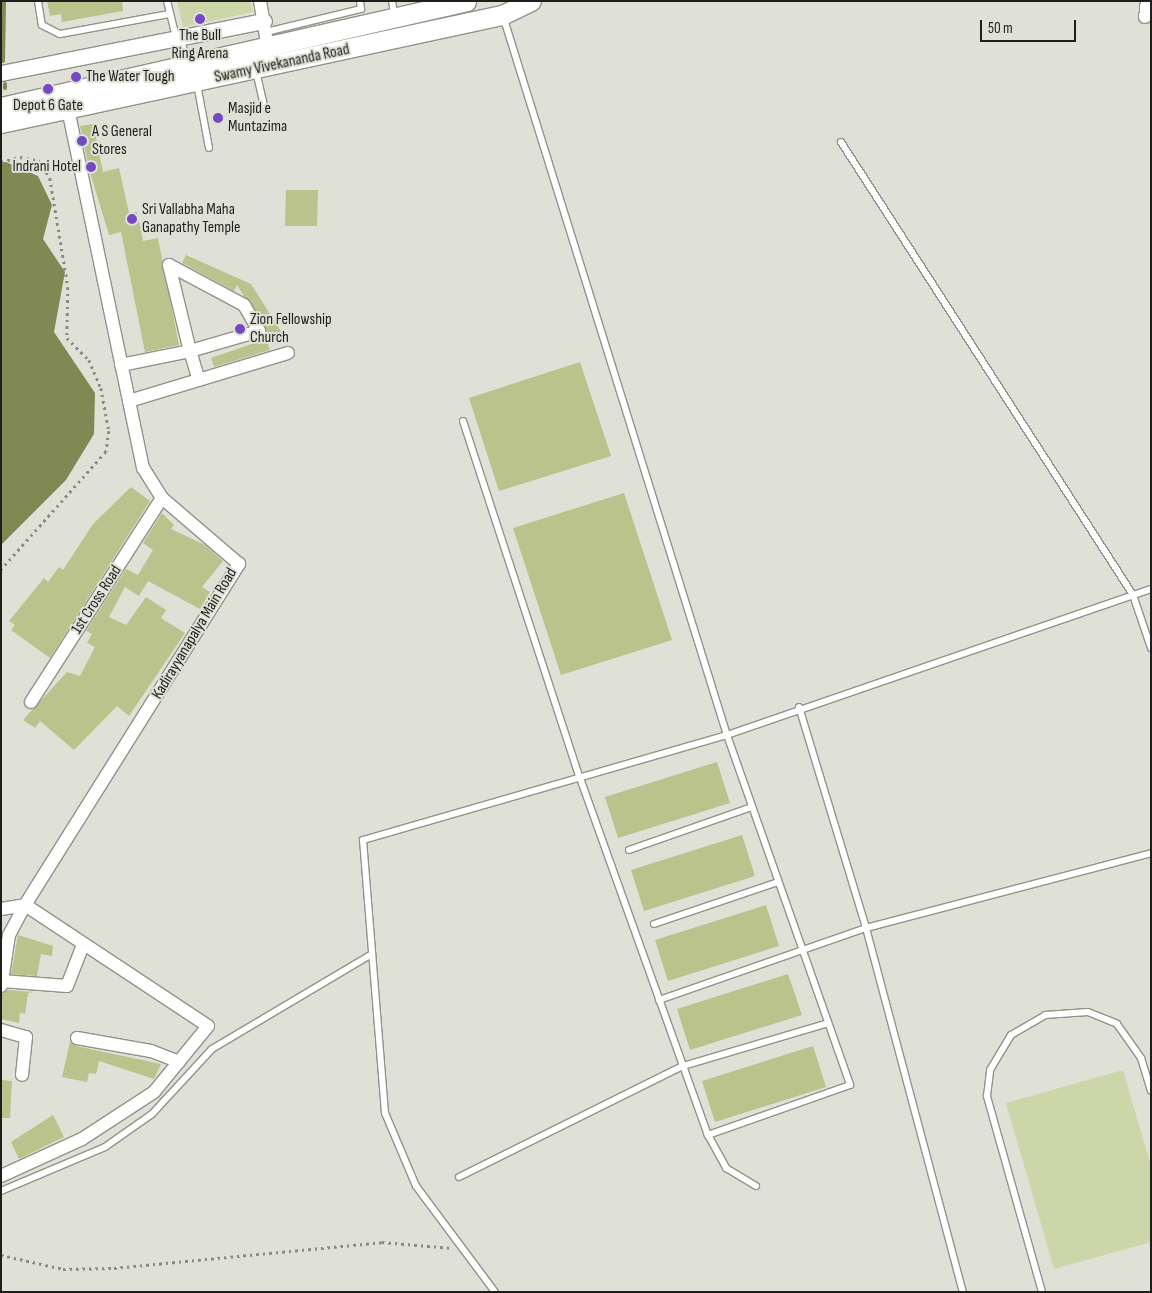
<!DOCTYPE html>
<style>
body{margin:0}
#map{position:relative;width:1152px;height:1293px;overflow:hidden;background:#dfe1d7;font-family:"Sofia Sans Condensed",sans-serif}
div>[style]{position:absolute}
.green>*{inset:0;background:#cdd6a9}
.water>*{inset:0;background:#808954}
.stream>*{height:4px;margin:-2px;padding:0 2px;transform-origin:2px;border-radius:2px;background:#808954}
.building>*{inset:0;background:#b9c38b}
.path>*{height:2.5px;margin-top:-1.25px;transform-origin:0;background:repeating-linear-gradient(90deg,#898b84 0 2.5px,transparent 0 6.5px)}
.roads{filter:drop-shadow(1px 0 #91938a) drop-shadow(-1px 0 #91938a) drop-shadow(0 1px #91938a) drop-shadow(0 -1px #91938a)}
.service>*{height:6px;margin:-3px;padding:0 3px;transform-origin:3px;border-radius:3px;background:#fff}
.minor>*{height:12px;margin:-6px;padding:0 6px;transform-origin:6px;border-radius:6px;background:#fff}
.tertiary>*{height:15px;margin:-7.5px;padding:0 7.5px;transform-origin:7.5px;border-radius:7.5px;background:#fff}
.primary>*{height:19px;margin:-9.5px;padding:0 9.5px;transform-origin:9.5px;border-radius:9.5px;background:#fff}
.dots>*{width:14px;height:14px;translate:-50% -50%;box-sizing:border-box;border:2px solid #dfe1d7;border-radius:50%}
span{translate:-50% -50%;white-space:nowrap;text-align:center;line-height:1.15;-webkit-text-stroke:4px #dfe1d7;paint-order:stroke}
.poi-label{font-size:16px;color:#1e1f1b}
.left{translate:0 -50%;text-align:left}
.right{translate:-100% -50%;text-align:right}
.street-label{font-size:16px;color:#1e1f1b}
.frame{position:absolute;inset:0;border:2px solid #1e1f1b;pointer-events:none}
.scale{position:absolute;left:980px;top:20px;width:96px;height:22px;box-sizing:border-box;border:2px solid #1e1f1b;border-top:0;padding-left:6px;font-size:15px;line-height:18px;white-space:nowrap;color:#1e1f1b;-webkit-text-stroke:4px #dfe1d7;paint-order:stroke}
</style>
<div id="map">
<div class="green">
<i style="clip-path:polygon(177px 1px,250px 1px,253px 12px,183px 27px)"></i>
<i style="clip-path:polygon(1123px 1070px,1151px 1166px,1151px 1242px,1054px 1269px,1006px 1103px)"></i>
</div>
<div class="water">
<i style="clip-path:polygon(6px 162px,38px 176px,52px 205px,43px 239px,65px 272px,54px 332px,95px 393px,94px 434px,66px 480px,1px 545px,1px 163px)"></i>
</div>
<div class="stream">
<i style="left:3px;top:61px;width:60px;rotate:-89deg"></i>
<i style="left:5px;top:84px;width:4px;rotate:90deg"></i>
</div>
<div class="building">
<i style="clip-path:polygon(47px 1px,122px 1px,123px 11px,62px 22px,61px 14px,50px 16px)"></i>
<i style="clip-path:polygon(93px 124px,103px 172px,119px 168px,129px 213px,137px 212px,143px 241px,158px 238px,179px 345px,145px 352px,121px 232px,109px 235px,89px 169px,80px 126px)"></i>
<i style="clip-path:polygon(286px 190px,318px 190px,317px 226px,285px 226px)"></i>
<i style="clip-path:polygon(186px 255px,251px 284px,282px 333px,271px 339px,237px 285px,234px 291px,182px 263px)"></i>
<i style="clip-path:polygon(266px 339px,270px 350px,214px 367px,211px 358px)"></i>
<i style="clip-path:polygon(580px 362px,611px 456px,499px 491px,469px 398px)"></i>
<i style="clip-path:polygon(131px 487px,150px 501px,50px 658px,11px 630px,15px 625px,9px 621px,44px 578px,48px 582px,59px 567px,63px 570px,93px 524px)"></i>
<i style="clip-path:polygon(624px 493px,672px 640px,561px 675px,513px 528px)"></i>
<i style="clip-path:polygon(162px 513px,174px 525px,171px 529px,205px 545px,223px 561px,202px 587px,210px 592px,200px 609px,148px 581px,139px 596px,125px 587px,109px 617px,126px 625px,146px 597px,166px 610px,161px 618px,185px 633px,129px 716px,117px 706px,74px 750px,40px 721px,35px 728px,23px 720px,67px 672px,80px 676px,95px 647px,87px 643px,92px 634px,86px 631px,126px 569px,138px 575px,153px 550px,143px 543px)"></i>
<i style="clip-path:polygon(717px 762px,730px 803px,618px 838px,605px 797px)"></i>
<i style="clip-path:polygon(742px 835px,755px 876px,644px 911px,631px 870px)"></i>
<i style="clip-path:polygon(766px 905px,779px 946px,668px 981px,655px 940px)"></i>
<i style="clip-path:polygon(18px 935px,53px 946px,52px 956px,41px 954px,37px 976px,11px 974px)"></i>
<i style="clip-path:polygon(788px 974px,802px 1015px,690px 1050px,677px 1009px)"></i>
<i style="clip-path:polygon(8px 990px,33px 992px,28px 993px,25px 1014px,20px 1013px,19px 1023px,1px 1019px,2px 994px)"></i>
<i style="clip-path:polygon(70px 1042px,76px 1046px,161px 1064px,154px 1079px,99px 1061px,96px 1074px,89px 1073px,87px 1082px,62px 1077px)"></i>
<i style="clip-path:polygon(813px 1046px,826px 1087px,715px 1122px,702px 1081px)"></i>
<i style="clip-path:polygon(1px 1080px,12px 1081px,10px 1118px,1px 1118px)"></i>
<i style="clip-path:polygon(53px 1115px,64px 1137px,19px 1159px,11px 1142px)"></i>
</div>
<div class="path">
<i style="left:1px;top:162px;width:20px;rotate:-15deg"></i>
<i style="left:20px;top:157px;width:20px;rotate:11deg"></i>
<i style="left:40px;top:161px;width:20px;rotate:60deg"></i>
<i style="left:50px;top:178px;width:110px;rotate:80.6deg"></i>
<i style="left:68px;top:287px;width:51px;rotate:91.1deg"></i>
<i style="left:67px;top:338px;width:31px;rotate:45deg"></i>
<i style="left:89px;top:360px;width:30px;rotate:67deg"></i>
<i style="left:101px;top:388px;width:44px;rotate:79.5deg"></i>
<i style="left:109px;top:431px;width:21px;rotate:98deg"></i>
<i style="left:106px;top:452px;width:158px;rotate:131.7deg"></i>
<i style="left:1px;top:1255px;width:64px;rotate:12.7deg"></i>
<i style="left:63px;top:1269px;width:51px;rotate:-1.1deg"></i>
<i style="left:114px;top:1268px;width:269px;rotate:-5.5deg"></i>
<i style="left:382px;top:1242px;width:70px;rotate:4.9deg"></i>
</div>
<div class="roads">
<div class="service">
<i style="left:38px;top:1px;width:24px;rotate:81deg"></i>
<i style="left:42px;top:25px;width:20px;rotate:27deg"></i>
<i style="left:60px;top:34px;width:111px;rotate:-10.4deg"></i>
<i style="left:167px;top:1px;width:37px;rotate:76deg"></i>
<i style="left:392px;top:1px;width:13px;rotate:81deg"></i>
<i style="left:503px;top:16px;width:753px;rotate:72.7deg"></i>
<i style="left:727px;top:735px;width:371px;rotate:70.6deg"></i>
<i style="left:850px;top:1085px;width:151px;rotate:160.6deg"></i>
<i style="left:266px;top:32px;width:98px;rotate:-13.6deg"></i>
<i style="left:361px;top:9px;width:8px;rotate:-97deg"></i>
<i style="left:256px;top:71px;width:35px;rotate:77deg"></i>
<i style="left:197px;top:84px;width:65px;rotate:79.4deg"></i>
<i style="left:841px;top:142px;width:539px;rotate:57.19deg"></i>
<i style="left:1133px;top:595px;width:56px;rotate:71.2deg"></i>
<i style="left:463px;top:421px;width:376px;rotate:71.9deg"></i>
<i style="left:580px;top:778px;width:379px;rotate:70.3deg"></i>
<i style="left:708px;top:1135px;width:38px;rotate:61deg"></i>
<i style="left:726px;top:1168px;width:35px;rotate:31deg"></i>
<i style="left:799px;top:707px;width:231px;rotate:73.1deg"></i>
<i style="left:866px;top:928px;width:377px;rotate:75.1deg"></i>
<i style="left:629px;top:850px;width:130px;rotate:-19.3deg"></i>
<i style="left:654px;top:924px;width:131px;rotate:-18.7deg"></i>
<i style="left:659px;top:1000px;width:219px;rotate:-19.2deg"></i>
<i style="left:866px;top:928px;width:295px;rotate:-14.7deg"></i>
<i style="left:459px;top:1177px;width:250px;rotate:-26.4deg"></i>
<i style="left:683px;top:1066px;width:151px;rotate:-16.5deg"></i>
<i style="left:1px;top:1191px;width:113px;rotate:-22.9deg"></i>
<i style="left:105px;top:1147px;width:57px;rotate:-35.1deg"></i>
<i style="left:152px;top:1114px;width:88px;rotate:-47.3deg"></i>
<i style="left:212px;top:1049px;width:186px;rotate:-30.7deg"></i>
<i style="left:495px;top:1292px;width:132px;rotate:-126.7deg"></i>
<i style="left:416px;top:1186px;width:79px;rotate:-113deg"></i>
<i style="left:385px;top:1113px;width:274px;rotate:-94.6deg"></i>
<i style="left:363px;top:840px;width:379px;rotate:-16.1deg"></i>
<i style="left:727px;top:735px;width:448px;rotate:-19deg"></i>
<i style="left:1042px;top:1292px;width:204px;rotate:-105.7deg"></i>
<i style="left:987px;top:1096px;width:26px;rotate:-83deg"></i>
<i style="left:990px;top:1070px;width:41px;rotate:-59deg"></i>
<i style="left:1011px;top:1035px;width:39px;rotate:-30deg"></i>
<i style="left:1045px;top:1015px;width:43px;rotate:-4deg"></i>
<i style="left:1088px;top:1012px;width:31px;rotate:22deg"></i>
<i style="left:1117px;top:1024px;width:42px;rotate:54.8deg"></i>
<i style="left:1141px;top:1058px;width:34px;rotate:73deg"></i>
</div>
<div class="minor">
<i style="left:260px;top:1px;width:49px;rotate:80.5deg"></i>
<i style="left:1145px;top:17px;width:16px;rotate:-83deg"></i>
<i style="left:177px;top:38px;width:31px;rotate:73deg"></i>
<i style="left:121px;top:365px;width:70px;rotate:-11.5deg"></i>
<i style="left:190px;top:351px;width:72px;rotate:-16.2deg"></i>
<i style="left:259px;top:331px;width:30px;rotate:-120deg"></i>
<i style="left:244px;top:305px;width:85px;rotate:-151.9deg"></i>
<i style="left:169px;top:265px;width:89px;rotate:76.3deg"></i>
<i style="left:190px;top:351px;width:30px;rotate:73deg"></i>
<i style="left:129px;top:401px;width:166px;rotate:-16.8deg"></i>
<i style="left:31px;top:702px;width:242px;rotate:-57.3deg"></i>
<i style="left:1px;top:909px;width:24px;rotate:-9deg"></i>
<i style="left:25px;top:905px;width:403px;rotate:-57.9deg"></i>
<i style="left:239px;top:564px;width:101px;rotate:-139.4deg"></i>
<i style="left:162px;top:498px;width:36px;rotate:-122deg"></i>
<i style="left:143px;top:468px;width:366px;rotate:-101.8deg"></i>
<i style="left:1px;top:986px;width:5px;rotate:-79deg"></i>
<i style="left:2px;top:981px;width:65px;rotate:4.4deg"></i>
<i style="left:67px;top:986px;width:44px;rotate:-68.7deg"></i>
<i style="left:1px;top:1030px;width:26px;rotate:16deg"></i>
<i style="left:26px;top:1037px;width:38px;rotate:96deg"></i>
<i style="left:77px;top:1038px;width:75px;rotate:10deg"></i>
<i style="left:151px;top:1051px;width:30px;rotate:21deg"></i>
<i style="left:1px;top:1176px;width:89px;rotate:-24.6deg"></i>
<i style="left:82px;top:1139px;width:86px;rotate:-33.1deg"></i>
<i style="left:154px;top:1092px;width:85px;rotate:-50.7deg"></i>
<i style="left:208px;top:1026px;width:219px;rotate:-146.5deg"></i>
<i style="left:25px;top:905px;width:34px;rotate:118deg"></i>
<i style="left:9px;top:935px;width:47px;rotate:98.7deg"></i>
</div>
<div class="tertiary">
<i style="left:1px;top:73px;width:268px;rotate:-11.2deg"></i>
</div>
<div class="primary">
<i style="left:1px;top:107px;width:477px;rotate:-12.8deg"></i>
<i style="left:1px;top:123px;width:513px;rotate:-12.17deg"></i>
<i style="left:502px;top:15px;width:32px;rotate:-26deg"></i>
</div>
</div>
<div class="dots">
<i style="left:200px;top:19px;background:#7649c2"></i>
<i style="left:76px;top:77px;background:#7649c2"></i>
<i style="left:48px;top:89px;background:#7649c2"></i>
<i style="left:218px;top:118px;background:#7649c2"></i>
<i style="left:82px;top:141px;background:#7649c2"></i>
<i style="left:91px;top:167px;background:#7649c2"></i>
<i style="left:132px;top:219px;background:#7649c2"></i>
<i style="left:240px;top:329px;background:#7649c2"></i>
</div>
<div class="poi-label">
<span style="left:200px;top:45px">The Bull<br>Ring Arena</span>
<span class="left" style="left:86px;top:77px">The Water Tough</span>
<span style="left:48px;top:106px">Depot 6 Gate</span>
<span class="left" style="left:228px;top:118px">Masjid e<br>Muntazima</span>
<span class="left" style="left:92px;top:141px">A S General<br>Stores</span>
<span class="right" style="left:81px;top:167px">Indrani Hotel</span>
<span class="left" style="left:142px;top:219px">Sri Vallabha Maha<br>Ganapathy Temple</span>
<span class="left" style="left:250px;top:329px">Zion Fellowship<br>Church</span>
</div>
<div class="street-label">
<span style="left:282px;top:64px;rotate:-12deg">Swamy Vivekananda Road</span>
<span style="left:97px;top:600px;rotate:-57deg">1st Cross Road</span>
<span style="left:195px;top:634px;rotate:-59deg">Kadirayyanapalya Main Road</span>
</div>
<div class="frame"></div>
<div class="scale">50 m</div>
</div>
